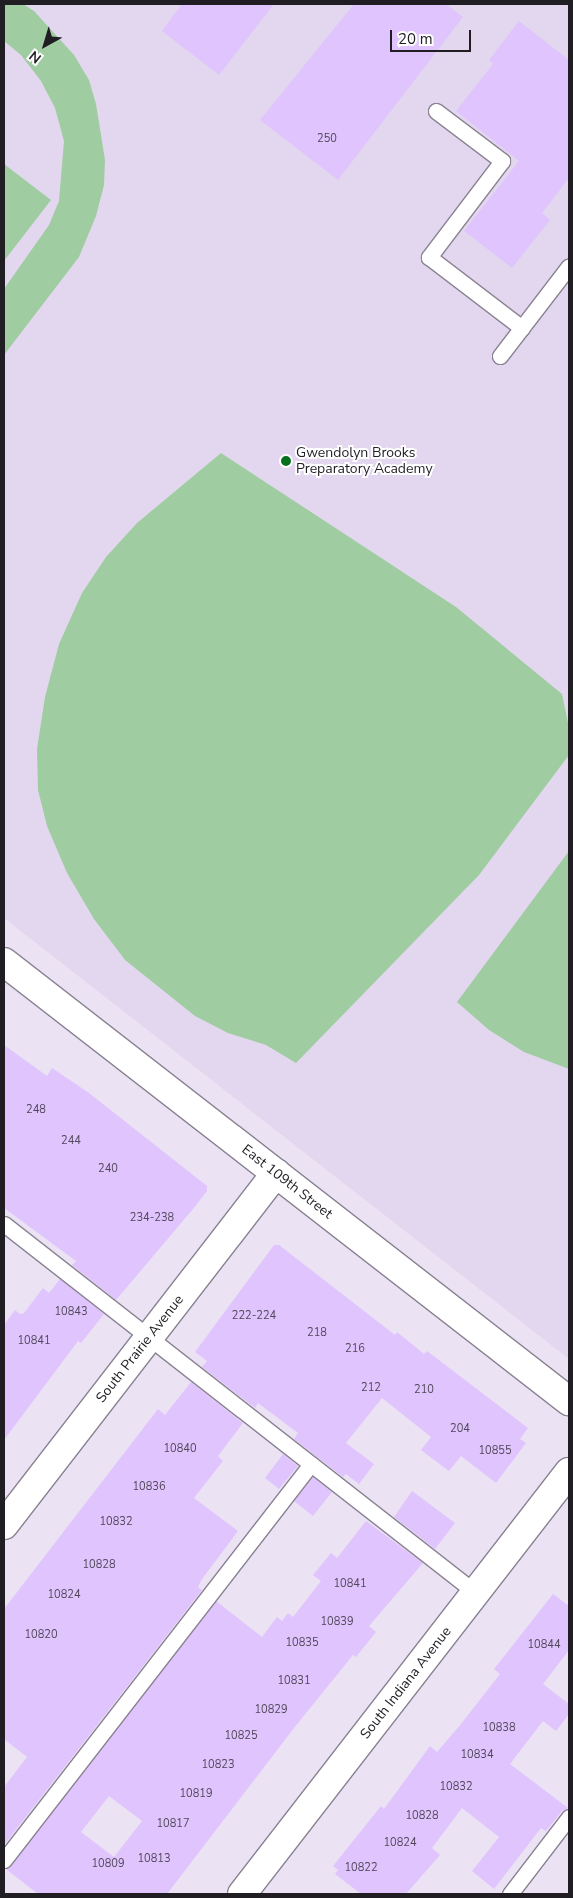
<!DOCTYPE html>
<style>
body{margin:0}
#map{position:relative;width:573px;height:1898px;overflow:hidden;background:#ebe3f4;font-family:"Nunito Sans",sans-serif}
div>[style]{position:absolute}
.built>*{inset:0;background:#e2d7ef}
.green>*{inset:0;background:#a0cca1}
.building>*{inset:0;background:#e0c4fd}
.roads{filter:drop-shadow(1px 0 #8a8292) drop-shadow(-1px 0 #8a8292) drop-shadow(0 1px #8a8292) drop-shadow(0 -1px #8a8292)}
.service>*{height:15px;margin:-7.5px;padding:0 7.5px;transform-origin:7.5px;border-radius:7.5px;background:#fff}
.minor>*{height:28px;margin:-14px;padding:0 14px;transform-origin:14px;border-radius:14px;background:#fff}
.dots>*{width:14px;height:14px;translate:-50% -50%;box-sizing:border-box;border:2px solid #fff;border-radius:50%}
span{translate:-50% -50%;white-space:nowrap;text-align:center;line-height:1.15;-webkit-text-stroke:4px #fff;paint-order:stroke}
.number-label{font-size:11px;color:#50475a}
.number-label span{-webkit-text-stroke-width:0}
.poi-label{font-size:14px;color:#201d23}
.left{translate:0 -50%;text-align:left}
.street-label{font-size:14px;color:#201d23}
.frame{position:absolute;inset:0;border:5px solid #201d23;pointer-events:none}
.north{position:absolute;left:20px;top:20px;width:50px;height:50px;-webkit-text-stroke:4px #fff;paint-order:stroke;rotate:219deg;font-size:14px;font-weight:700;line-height:20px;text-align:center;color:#201d23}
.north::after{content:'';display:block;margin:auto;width:18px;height:22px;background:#201d23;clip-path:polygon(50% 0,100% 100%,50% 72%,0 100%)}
.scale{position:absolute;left:390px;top:30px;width:81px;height:22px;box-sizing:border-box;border:2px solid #201d23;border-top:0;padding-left:6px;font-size:15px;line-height:18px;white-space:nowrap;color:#201d23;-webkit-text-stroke:4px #fff;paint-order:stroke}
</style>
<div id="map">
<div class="built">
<i style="clip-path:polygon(4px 4px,569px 4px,569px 1359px,4px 918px)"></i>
</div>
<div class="green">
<i style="clip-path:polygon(4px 4px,23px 4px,34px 11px,74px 55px,89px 80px,96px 104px,105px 160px,104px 185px,96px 216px,79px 257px,4px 355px,4px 289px,49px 225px,59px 201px,64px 141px,55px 108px,41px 81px,21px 55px,4px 41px)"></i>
<i style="clip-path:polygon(4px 164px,51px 200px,4px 261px)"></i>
<i style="clip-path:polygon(221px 453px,456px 607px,562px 694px,569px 728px,569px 755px,479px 875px,296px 1063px,266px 1045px,228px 1033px,195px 1016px,125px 960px,94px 919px,67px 873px,47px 826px,38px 790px,37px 749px,45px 697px,59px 644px,82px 593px,106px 557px,137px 523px)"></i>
<i style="clip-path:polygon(569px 851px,569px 1069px,524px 1052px,489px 1030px,457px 1002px)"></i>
</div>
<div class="building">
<i style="clip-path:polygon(182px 4px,274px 4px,219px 75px,162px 31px)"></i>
<i style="clip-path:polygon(354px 4px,446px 4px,463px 17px,338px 180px,260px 120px)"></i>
<i style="clip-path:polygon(519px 21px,569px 60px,569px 178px,542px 213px,550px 220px,512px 268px,464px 231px,519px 161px,456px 111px,493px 64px,489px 60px)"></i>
<i style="clip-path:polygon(4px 1045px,47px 1076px,52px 1068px,89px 1093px,207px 1186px,207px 1191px,193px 1209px,116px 1300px,72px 1265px,76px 1261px,4px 1208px)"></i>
<i style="clip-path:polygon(274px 1245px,279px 1245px,395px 1335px,397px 1332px,424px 1354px,427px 1351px,528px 1428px,520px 1439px,526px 1443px,496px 1483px,461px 1456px,449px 1471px,421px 1450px,431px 1437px,382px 1398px,346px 1443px,374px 1464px,359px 1484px,346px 1474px,343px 1477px,294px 1439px,298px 1433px,258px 1403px,255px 1408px,202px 1367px,207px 1361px,195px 1352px)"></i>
<i style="clip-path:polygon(60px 1279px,104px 1314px,81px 1343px,78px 1341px,4px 1440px,4px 1325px,15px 1310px,20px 1314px,24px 1313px,43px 1288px,49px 1293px)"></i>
<i style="clip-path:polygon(191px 1382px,243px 1423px,218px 1456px,223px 1461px,194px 1498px,238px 1531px,202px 1579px,198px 1587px,202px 1590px,4px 1845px,4px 1787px,27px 1757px,4px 1739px,4px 1609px,158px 1409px,165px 1415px)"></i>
<i style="clip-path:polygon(283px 1454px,298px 1466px,279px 1489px,265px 1478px)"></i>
<i style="clip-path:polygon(313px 1477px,332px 1492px,313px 1516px,294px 1501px)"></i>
<i style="clip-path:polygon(412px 1491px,455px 1523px,435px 1549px,394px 1517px)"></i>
<i style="clip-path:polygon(evenodd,366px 1521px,423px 1563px,369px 1626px,376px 1632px,356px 1657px,353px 1655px,294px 1728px,167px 1894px,38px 1894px,6px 1869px,216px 1601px,262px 1637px,277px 1617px,282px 1621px,288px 1613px,293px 1617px,321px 1581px,313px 1575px,331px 1553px,337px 1558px,366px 1521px,109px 1796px,142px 1821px,114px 1857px,81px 1832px,109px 1796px)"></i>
<i style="clip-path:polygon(553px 1594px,569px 1606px,569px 1650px,543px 1684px,569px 1704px,569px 1714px,556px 1731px,543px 1721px,510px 1764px,568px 1808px,562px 1811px,546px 1831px,541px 1828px,494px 1889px,472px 1871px,499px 1837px,462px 1808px,432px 1848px,440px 1855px,406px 1894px,361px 1894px,335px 1874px,338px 1870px,333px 1866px,381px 1806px,384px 1809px,430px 1746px,437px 1752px,461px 1724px,500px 1674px,494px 1669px)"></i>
</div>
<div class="roads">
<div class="service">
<i style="left:436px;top:111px;width:83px;rotate:37.1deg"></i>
<i style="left:502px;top:161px;width:121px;rotate:127.2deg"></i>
<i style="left:429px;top:257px;width:117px;rotate:37.4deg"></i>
<i style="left:500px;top:356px;width:113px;rotate:-52.5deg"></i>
<i style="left:4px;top:1224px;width:599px;rotate:38.02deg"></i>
<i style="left:4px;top:1860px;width:501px;rotate:-52.22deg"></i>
<i style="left:510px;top:1894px;width:97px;rotate:-52.5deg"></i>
</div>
<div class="minor">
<i style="left:4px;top:962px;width:716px;rotate:37.85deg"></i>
<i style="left:4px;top:1525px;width:445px;rotate:-52.3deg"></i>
<i style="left:242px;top:1894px;width:534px;rotate:-52.23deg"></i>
</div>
</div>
<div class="dots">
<i style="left:286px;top:461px;background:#076f1e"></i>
</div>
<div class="number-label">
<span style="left:327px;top:139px">250</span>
<span style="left:36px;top:1110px">248</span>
<span style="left:71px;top:1141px">244</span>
<span style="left:108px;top:1169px">240</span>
<span style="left:152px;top:1218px">234-238</span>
<span style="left:71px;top:1312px">10843</span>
<span style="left:254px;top:1316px">222-224</span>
<span style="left:317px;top:1333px">218</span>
<span style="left:34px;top:1341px">10841</span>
<span style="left:355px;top:1349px">216</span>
<span style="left:371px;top:1388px">212</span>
<span style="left:424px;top:1390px">210</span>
<span style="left:460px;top:1429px">204</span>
<span style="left:180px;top:1449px">10840</span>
<span style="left:495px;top:1451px">10855</span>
<span style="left:149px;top:1487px">10836</span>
<span style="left:116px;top:1522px">10832</span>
<span style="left:99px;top:1565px">10828</span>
<span style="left:350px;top:1584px">10841</span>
<span style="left:64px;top:1595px">10824</span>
<span style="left:337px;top:1622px">10839</span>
<span style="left:41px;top:1635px">10820</span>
<span style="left:302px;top:1643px">10835</span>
<span style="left:544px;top:1645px">10844</span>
<span style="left:294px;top:1681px">10831</span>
<span style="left:271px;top:1710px">10829</span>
<span style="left:499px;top:1728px">10838</span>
<span style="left:241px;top:1736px">10825</span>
<span style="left:477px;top:1755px">10834</span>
<span style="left:218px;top:1765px">10823</span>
<span style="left:456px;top:1787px">10832</span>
<span style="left:196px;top:1794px">10819</span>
<span style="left:422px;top:1816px">10828</span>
<span style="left:173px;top:1824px">10817</span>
<span style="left:400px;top:1843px">10824</span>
<span style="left:154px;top:1859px">10813</span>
<span style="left:108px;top:1864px">10809</span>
<span style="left:361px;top:1868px">10822</span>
</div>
<div class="poi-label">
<span class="left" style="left:296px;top:461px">Gwendolyn Brooks<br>Preparatory Academy</span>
</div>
<div class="street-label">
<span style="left:287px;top:1182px;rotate:38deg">East 109th Street</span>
<span style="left:140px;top:1349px;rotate:-52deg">South Prairie Avenue</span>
<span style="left:406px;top:1683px;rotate:-52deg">South Indiana Avenue</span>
</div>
<div class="frame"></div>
<div class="north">N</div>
<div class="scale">20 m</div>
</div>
